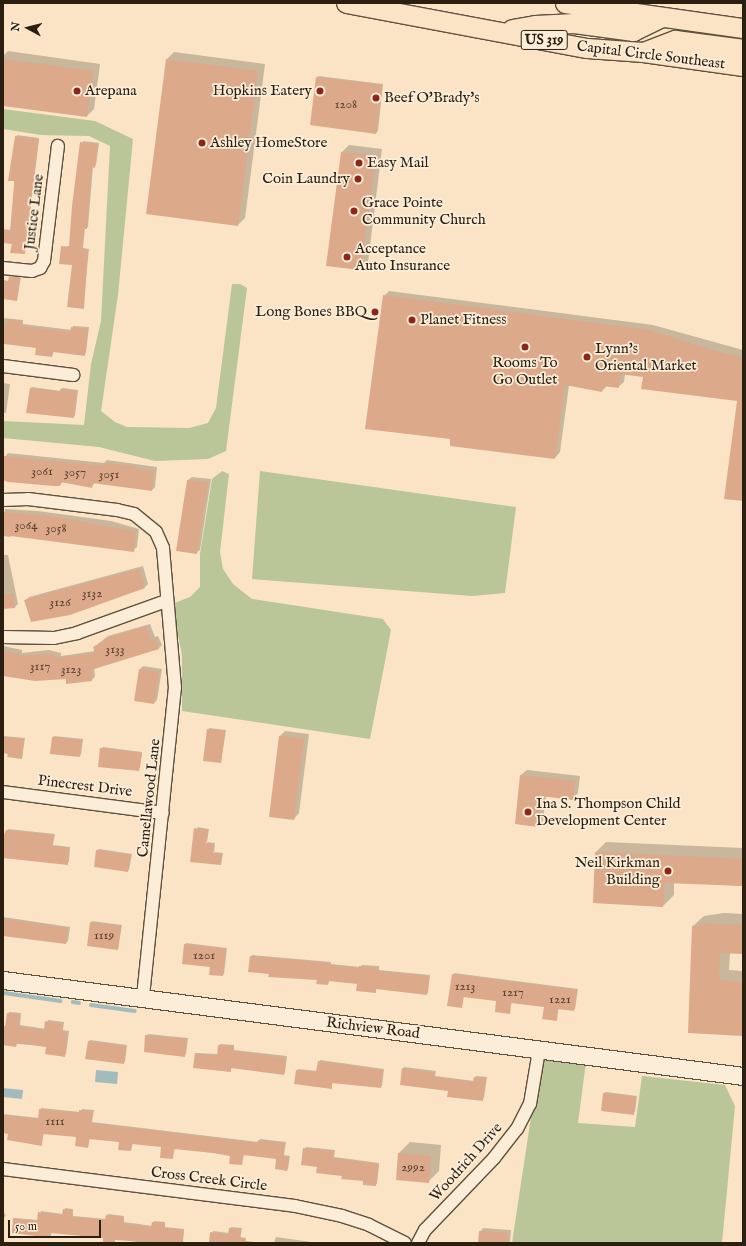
<!DOCTYPE html>
<style>
body{margin:0}
#map{position:relative;width:746px;height:1246px;overflow:hidden;background:#fae4c5;font-family:"IM FELL English",serif}
div>[style]{position:absolute}
.green>*{inset:0;background:#bac598}
.water>*{inset:0;background:#a2bcbe}
.shadow>*{inset:0;background:#0003}
.stream>*{height:3.5px;margin:-1.75px;padding:0 1.75px;transform-origin:1.75px;border-radius:1.75px;background:#a2bcbe}
.building>*{inset:0;background:#dda98b}
.roads{filter:drop-shadow(1px 0 #5e503d) drop-shadow(-1px 0 #5e503d) drop-shadow(0 1px #5e503d) drop-shadow(0 -1px #5e503d)}
.street>*{height:12px;margin:-6px;padding:0 6px;transform-origin:6px;border-radius:6px;background:#fcedd9}
.secondary>*{height:17px;margin:-8.5px;padding:0 8.5px;transform-origin:8.5px;border-radius:8.5px;background:#fcedd9}
.primary>*{height:19px;margin:-9.5px;padding:0 9.5px;transform-origin:9.5px;border-radius:9.5px;background:#fae4c5}
.dots>*{width:11px;height:11px;translate:-50% -50%;box-sizing:border-box;border:2px solid #fcedd9;border-radius:50%}
span{translate:-50% -50%;white-space:nowrap;text-align:center;line-height:1.15;-webkit-text-stroke:3.5px #fcedd9;paint-order:stroke}
.number-label{font-size:13px;color:#57422f}
.number-label span{-webkit-text-stroke-width:0}
.shield-label span{padding:1px 3px;background:#fcedd9;border:1px solid;border-radius:3px;-webkit-text-stroke-width:0}
.shield-label{font-size:14px;color:#2a1f10;font-weight:700}
.street-label{font-size:15px;color:#2a1f10}
.poi-label{font-size:15px;color:#2a1f10}
.left{translate:0 -50%;text-align:left}
.right{translate:-100% -50%;text-align:right}
.frame{position:absolute;inset:0;border:4px solid #2a1f10;pointer-events:none}
.north{position:absolute;left:8px;top:8px;width:40px;height:40px;-webkit-text-stroke:3px #fcedd9;paint-order:stroke;rotate:277deg;font-size:11px;font-weight:700;line-height:16px;text-align:center;color:#2a1f10}
.north::after{content:'';display:block;margin:auto;width:14px;height:18px;background:#2a1f10;clip-path:polygon(50% 0,100% 100%,50% 72%,0 100%)}
.scale{position:absolute;left:8px;top:1220px;width:93px;height:18px;box-sizing:border-box;border:2px solid #2a1f10;border-top:0;padding-left:5px;font-size:12px;line-height:14px;white-space:nowrap;color:#2a1f10;-webkit-text-stroke:3px #fcedd9;paint-order:stroke}
</style>
<div id="map">
<div class="green">
<i style="clip-path:polygon(3px 109px,95px 121px,133px 139px,118px 295px,101px 411px,115px 422px,127px 427px,189px 428px,208px 423px,216px 408px,232px 284px,240px 284px,247px 288px,226px 451px,208px 459px,155px 461px,99px 447px,3px 438px,3px 421px,84px 425px,91px 364px,101px 321px,110px 146px,89px 136px,41px 135px,3px 129px)"></i>
<i style="clip-path:polygon(222px 471px,229px 474px,220px 552px,223px 569px,233px 584px,252px 599px,383px 619px,391px 630px,370px 739px,182px 711px,182px 655px,172px 604px,190px 597px,200px 587px,200px 554px,212px 479px)"></i>
<i style="clip-path:polygon(260px 471px,516px 507px,505px 593px,472px 596px,252px 579px)"></i>
<i style="clip-path:polygon(540px 1057px,586px 1062px,578px 1123px,635px 1127px,642px 1076px,725px 1085px,735px 1106px,722px 1243px,512px 1243px)"></i>
</div>
<div class="water">
<i style="clip-path:polygon(96px 1070px,118px 1072px,117px 1084px,95px 1082px)"></i>
<i style="clip-path:polygon(3px 1088px,23px 1090px,22px 1099px,3px 1097px)"></i>
</div>
<div class="shadow">
<i style="clip-path:polygon(8px 51px,100px 64px,94px 109px,87px 116px,3px 105px,3px 56px)"></i>
<i style="clip-path:polygon(174px 52px,265px 64px,245px 218px,238px 225px,167px 59px)"></i>
<i style="clip-path:polygon(318px 76px,383px 84px,378px 131px,376px 133px,317px 78px)"></i>
<i style="clip-path:polygon(17px 135px,39px 138px,24px 253px,13px 243px,3px 242px,3px 229px,11px 230px,15px 180px,9px 180px)"></i>
<i style="clip-path:polygon(83px 141px,99px 143px,96px 165px,93px 166px,88px 227px,85px 228px,83px 248px,89px 249px,83px 308px,73px 264px,62px 247px,70px 246px)"></i>
<i style="clip-path:polygon(349px 145px,382px 149px,368px 262px,360px 269px,342px 152px)"></i>
<i style="clip-path:polygon(11px 275px,21px 277px,17px 300px,3px 298px,3px 280px,9px 281px)"></i>
<i style="clip-path:polygon(389px 291px,653px 325px,743px 350px,743px 500px,738px 400px,644px 376px,625px 374px,624px 382px,618px 387px,607px 386px,602px 391px,569px 385px,560px 452px,555px 458px,451px 438px,384px 296px)"></i>
<i style="clip-path:polygon(3px 318px,23px 320px,23px 324px,72px 330px,73px 326px,89px 327px,86px 353px,54px 351px,52px 356px,37px 347px,3px 343px)"></i>
<i style="clip-path:polygon(3px 383px,10px 384px,6px 413px,3px 413px)"></i>
<i style="clip-path:polygon(32px 387px,61px 391px,62px 388px,78px 390px,75px 416px,31px 388px)"></i>
<i style="clip-path:polygon(8px 453px,104px 463px,107px 460px,157px 467px,155px 487px,152px 490px,95px 482px,92px 487px,63px 482px,60px 485px,3px 479px,5px 457px)"></i>
<i style="clip-path:polygon(192px 477px,211px 479px,200px 550px,196px 553px,177px 550px,188px 480px)"></i>
<i style="clip-path:polygon(5px 509px,38px 511px,111px 521px,139px 529px,137px 547px,133px 550px,12px 535px,10px 537px,3px 536px)"></i>
<i style="clip-path:polygon(3px 555px,8px 555px,18px 604px,15px 607px,3px 608px)"></i>
<i style="clip-path:polygon(143px 566px,148px 584px,145px 587px,25px 601px,29px 597px)"></i>
<i style="clip-path:polygon(150px 624px,155px 637px,158px 636px,162px 645px,158px 649px,94px 668px,95px 676px,92px 680px,3px 676px,3px 646px,22px 650px,22px 653px,49px 650px,61px 653px,61px 656px,95px 651px,94px 647px,108px 636px)"></i>
<i style="clip-path:polygon(143px 666px,162px 669px,157px 700px,154px 703px,140px 669px)"></i>
<i style="clip-path:polygon(209px 728px,226px 730px,221px 762px,208px 730px)"></i>
<i style="clip-path:polygon(285px 731px,309px 734px,299px 813px,294px 819px,280px 736px)"></i>
<i style="clip-path:polygon(3px 736px,25px 738px,22px 758px,3px 752px)"></i>
<i style="clip-path:polygon(54px 736px,83px 739px,81px 755px,53px 737px)"></i>
<i style="clip-path:polygon(103px 747px,142px 752px,140px 768px,101px 749px)"></i>
<i style="clip-path:polygon(527px 770px,580px 776px,578px 793px,572px 799px,546px 796px,543px 821px,537px 826px,521px 775px)"></i>
<i style="clip-path:polygon(197px 827px,209px 829px,207px 842px,215px 843px,214px 852px,223px 853px,221px 864px)"></i>
<i style="clip-path:polygon(8px 829px,55px 834px,53px 845px,70px 847px,69px 862px,3px 857px,3px 836px,6px 836px)"></i>
<i style="clip-path:polygon(606px 842px,743px 848px,743px 886px,674px 882px,674px 895px,663px 906px,596px 852px)"></i>
<i style="clip-path:polygon(99px 849px,132px 854px,129px 870px,97px 850px)"></i>
<i style="clip-path:polygon(724px 913px,743px 914px,743px 953px,730px 953px,729px 970px,743px 971px,743px 1035px,693px 926px,704px 916px)"></i>
<i style="clip-path:polygon(3px 917px,70px 927px,68px 941px,66px 943px,3px 935px)"></i>
<i style="clip-path:polygon(92px 921px,122px 925px,118px 949px,91px 923px)"></i>
<i style="clip-path:polygon(186px 943px,227px 948px,224px 974px,222px 975px,185px 945px)"></i>
<i style="clip-path:polygon(252px 955px,331px 962px,331px 964px,360px 967px,362px 965px,379px 966px,379px 970px,430px 975px,428px 993px,377px 988px,375px 992px,358px 983px,329px 980px,328px 984px,318px 979px,270px 973px,251px 957px)"></i>
<i style="clip-path:polygon(454px 973px,578px 989px,575px 1009px,559px 1008px,556px 1019px,545px 1006px,512px 1002px,509px 1013px,498px 1000px,464px 996px,462px 1007px)"></i>
<i style="clip-path:polygon(9px 1012px,21px 1013px,20px 1025px,46px 1029px,48px 1020px,64px 1022px,63px 1030px,69px 1031px,66px 1054px,47px 1046px,3px 1043px,3px 1026px,6px 1026px)"></i>
<i style="clip-path:polygon(148px 1034px,188px 1038px,186px 1054px,146px 1036px)"></i>
<i style="clip-path:polygon(90px 1040px,127px 1045px,125px 1062px,89px 1042px)"></i>
<i style="clip-path:polygon(220px 1044px,234px 1045px,234px 1050px,287px 1056px,285px 1073px,232px 1067px,230px 1071px,196px 1053px,218px 1054px)"></i>
<i style="clip-path:polygon(320px 1060px,384px 1069px,382px 1086px,333px 1082px,331px 1088px,295px 1083px,298px 1069px,317px 1071px)"></i>
<i style="clip-path:polygon(404px 1067px,436px 1071px,435px 1076px,474px 1081px,476px 1076px,487px 1077px,484px 1098px,449px 1091px,403px 1069px)"></i>
<i style="clip-path:polygon(606px 1092px,637px 1096px,635px 1112px,604px 1093px)"></i>
<i style="clip-path:polygon(41px 1108px,80px 1112px,82px 1109px,94px 1110px,92px 1122px,259px 1142px,260px 1139px,286px 1142px,284px 1155px,290px 1156px,288px 1169px,287px 1170px,277px 1158px,244px 1154px,242px 1164px,231px 1155px,175px 1148px,172px 1158px,162px 1146px,133px 1143px,131px 1150px,120px 1141px,90px 1138px,88px 1147px,77px 1136px,44px 1133px,41px 1145px,3px 1132px,3px 1114px,39px 1118px)"></i>
<i style="clip-path:polygon(410px 1142px,441px 1145px,439px 1171px,428px 1182px,397px 1179px,399px 1153px)"></i>
<i style="clip-path:polygon(306px 1147px,335px 1150px,334px 1157px,379px 1163px,377px 1184px,318px 1166px,302px 1164px)"></i>
<i style="clip-path:polygon(65px 1208px,73px 1209px,73px 1216px,106px 1219px,108px 1214px,124px 1216px,124px 1222px,153px 1226px,154px 1221px,165px 1222px,165px 1227px,184px 1229px,183px 1243px,144px 1243px,115px 1239px,115px 1243px,104px 1243px,104px 1237px,52px 1232px,50px 1237px,14px 1218px,38px 1220px,41px 1211px,63px 1214px)"></i>
<i style="clip-path:polygon(3px 1212px,6px 1215px,3px 1219px)"></i>
<i style="clip-path:polygon(231px 1227px,242px 1228px,240px 1240px,262px 1243px,210px 1243px,213px 1231px,229px 1233px)"></i>
<i style="clip-path:polygon(483px 1228px,511px 1230px,510px 1243px,479px 1243px,480px 1232px)"></i>
<i style="clip-path:polygon(276px 1237px,318px 1243px,274px 1243px)"></i>
</div>
<div class="stream">
<i style="left:4px;top:993px;width:57px;rotate:8.1deg"></i>
<i style="left:73px;top:1002px;width:6px;rotate:9deg"></i>
<i style="left:91px;top:1005px;width:44px;rotate:7.8deg"></i>
</div>
<div class="building">
<i style="clip-path:polygon(3px 59px,93px 71px,87px 117px,3px 106px)"></i>
<i style="clip-path:polygon(166px 59px,258px 71px,238px 226px,146px 214px)"></i>
<i style="clip-path:polygon(316px 77px,382px 85px,376px 134px,310px 125px)"></i>
<i style="clip-path:polygon(15px 136px,39px 139px,25px 254px,10px 253px,12px 244px,3px 243px,3px 230px,10px 231px,14px 185px,14px 181px,8px 181px)"></i>
<i style="clip-path:polygon(80px 142px,98px 144px,95px 168px,92px 167px,87px 229px,84px 229px,82px 249px,88px 250px,84px 309px,67px 307px,72px 265px,59px 264px,61px 246px,69px 247px,72px 206px)"></i>
<i style="clip-path:polygon(341px 152px,376px 156px,361px 270px,326px 266px)"></i>
<i style="clip-path:polygon(9px 276px,20px 278px,17px 301px,3px 299px,3px 281px,8px 282px)"></i>
<i style="clip-path:polygon(383px 295px,648px 330px,726px 354px,743px 356px,743px 501px,724px 499px,737px 401px,641px 389px,643px 377px,620px 374px,619px 388px,603px 386px,602px 392px,565px 385px,555px 459px,450px 446px,450px 439px,365px 429px)"></i>
<i style="clip-path:polygon(8px 319px,22px 321px,22px 326px,70px 332px,71px 327px,88px 329px,85px 356px,53px 352px,52px 357px,35px 355px,36px 348px,4px 344px,3px 325px,7px 326px)"></i>
<i style="clip-path:polygon(30px 388px,60px 392px,60px 389px,77px 391px,74px 418px,26px 413px)"></i>
<i style="clip-path:polygon(4px 456px,103px 466px,103px 463px,135px 466px,134px 469px,154px 471px,152px 491px,92px 483px,92px 488px,61px 482px,60px 486px,54px 486px,8px 482px,3px 480px)"></i>
<i style="clip-path:polygon(187px 480px,208px 482px,197px 554px,176px 551px)"></i>
<i style="clip-path:polygon(3px 512px,58px 517px,136px 532px,134px 552px,3px 535px)"></i>
<i style="clip-path:polygon(139px 569px,145px 588px,70px 615px,31px 622px,24px 600px)"></i>
<i style="clip-path:polygon(13px 594px,15px 608px,3px 609px,3px 595px)"></i>
<i style="clip-path:polygon(147px 626px,151px 640px,155px 638px,159px 649px,91px 670px,92px 681px,66px 684px,66px 679px,35px 681px,3px 676px,3px 652px,19px 653px,19px 656px,52px 654px,58px 658px,95px 653px,93px 647px,104px 641px,104px 639px)"></i>
<i style="clip-path:polygon(139px 669px,159px 672px,154px 704px,134px 701px)"></i>
<i style="clip-path:polygon(207px 729px,225px 731px,221px 763px,203px 761px)"></i>
<i style="clip-path:polygon(279px 736px,304px 739px,294px 820px,269px 817px)"></i>
<i style="clip-path:polygon(3px 737px,24px 739px,22px 759px,7px 757px,8px 754px,3px 753px)"></i>
<i style="clip-path:polygon(52px 737px,82px 740px,80px 757px,50px 754px)"></i>
<i style="clip-path:polygon(100px 748px,142px 753px,139px 771px,98px 767px)"></i>
<i style="clip-path:polygon(520px 775px,575px 781px,573px 800px,541px 796px,538px 827px,515px 824px)"></i>
<i style="clip-path:polygon(194px 828px,208px 830px,206px 843px,214px 844px,213px 853px,222px 854px,221px 865px,190px 862px)"></i>
<i style="clip-path:polygon(6px 830px,54px 835px,52px 846px,69px 848px,68px 865px,3px 858px,3px 837px)"></i>
<i style="clip-path:polygon(96px 850px,131px 855px,128px 872px,94px 867px)"></i>
<i style="clip-path:polygon(595px 852px,743px 859px,743px 886px,665px 883px,663px 907px,593px 903px)"></i>
<i style="clip-path:polygon(3px 919px,68px 928px,66px 944px,3px 936px)"></i>
<i style="clip-path:polygon(90px 922px,121px 926px,118px 950px,87px 946px)"></i>
<i style="clip-path:polygon(699px 923px,743px 925px,743px 954px,720px 953px,719px 980px,743px 982px,743px 1036px,688px 1033px,692px 926px,699px 926px)"></i>
<i style="clip-path:polygon(184px 944px,226px 949px,223px 976px,209px 975px,210px 967px,182px 964px)"></i>
<i style="clip-path:polygon(250px 956px,330px 963px,330px 965px,359px 968px,359px 966px,378px 968px,378px 971px,429px 976px,427px 995px,376px 989px,376px 993px,356px 991px,357px 984px,329px 981px,328px 985px,316px 984px,317px 980px,268px 977px,269px 974px,248px 972px)"></i>
<i style="clip-path:polygon(452px 974px,577px 990px,574px 1011px,558px 1009px,557px 1021px,542px 1019px,544px 1007px,511px 1003px,510px 1014px,495px 1012px,496px 1001px,463px 997px,462px 1008px,447px 1006px)"></i>
<i style="clip-path:polygon(7px 1013px,20px 1014px,19px 1027px,44px 1030px,45px 1021px,63px 1024px,62px 1032px,68px 1033px,65px 1057px,45px 1054px,46px 1047px,17px 1043px,16px 1047px,3px 1045px,3px 1027px,5px 1027px)"></i>
<i style="clip-path:polygon(145px 1035px,187px 1039px,185px 1057px,144px 1052px)"></i>
<i style="clip-path:polygon(88px 1041px,126px 1046px,124px 1064px,85px 1059px)"></i>
<i style="clip-path:polygon(218px 1045px,233px 1046px,233px 1051px,286px 1058px,284px 1075px,231px 1068px,231px 1072px,193px 1068px,195px 1053px,217px 1056px)"></i>
<i style="clip-path:polygon(318px 1061px,383px 1070px,381px 1088px,332px 1083px,332px 1089px,294px 1084px,296px 1070px,316px 1072px)"></i>
<i style="clip-path:polygon(402px 1068px,435px 1073px,434px 1077px,473px 1082px,474px 1077px,486px 1078px,483px 1101px,447px 1097px,448px 1091px,400px 1085px)"></i>
<i style="clip-path:polygon(603px 1093px,636px 1097px,634px 1115px,601px 1111px)"></i>
<i style="clip-path:polygon(39px 1109px,79px 1113px,79px 1110px,93px 1112px,91px 1123px,258px 1143px,258px 1140px,285px 1143px,283px 1156px,289px 1157px,287px 1171px,275px 1169px,276px 1159px,243px 1155px,242px 1165px,229px 1164px,230px 1156px,213px 1153px,174px 1149px,173px 1159px,160px 1158px,161px 1147px,132px 1144px,131px 1151px,118px 1150px,119px 1142px,89px 1139px,88px 1148px,75px 1146px,76px 1137px,43px 1134px,42px 1146px,7px 1140px,8px 1134px,3px 1133px,3px 1115px,38px 1119px)"></i>
<i style="clip-path:polygon(303px 1148px,334px 1151px,333px 1158px,379px 1164px,376px 1186px,363px 1185px,363px 1181px,341px 1179px,342px 1176px,316px 1173px,317px 1167px,301px 1165px)"></i>
<i style="clip-path:polygon(398px 1153px,431px 1156px,429px 1183px,396px 1180px)"></i>
<i style="clip-path:polygon(63px 1209px,72px 1210px,72px 1217px,105px 1220px,106px 1215px,123px 1217px,123px 1224px,151px 1227px,152px 1222px,165px 1223px,164px 1228px,184px 1230px,182px 1243px,114px 1240px,114px 1243px,103px 1243px,103px 1238px,51px 1233px,51px 1238px,12px 1233px,13px 1218px,37px 1221px,38px 1212px,62px 1215px)"></i>
<i style="clip-path:polygon(229px 1228px,241px 1230px,240px 1237px,246px 1238px,245px 1243px,209px 1243px,210px 1232px,228px 1235px)"></i>
<i style="clip-path:polygon(479px 1231px,508px 1233px,507px 1243px,478px 1243px)"></i>
</div>
<div class="roads">
<div class="street">
<i style="left:3px;top:268px;width:29px;rotate:6deg"></i>
<i style="left:32px;top:271px;width:9px;rotate:-21deg"></i>
<i style="left:40px;top:268px;width:8px;rotate:-60deg"></i>
<i style="left:44px;top:261px;width:116px;rotate:-83.1deg"></i>
<i style="left:3px;top:366px;width:71px;rotate:7.3deg"></i>
<i style="left:3px;top:500px;width:25px;rotate:-2deg"></i>
<i style="left:28px;top:499px;width:90px;rotate:7deg"></i>
<i style="left:117px;top:510px;width:17px;rotate:13deg"></i>
<i style="left:134px;top:514px;width:28px;rotate:39deg"></i>
<i style="left:156px;top:532px;width:17px;rotate:66deg"></i>
<i style="left:163px;top:548px;width:140px;rotate:85.1deg"></i>
<i style="left:175px;top:687px;width:313px;rotate:95.9deg"></i>
<i style="left:3px;top:637px;width:51px;rotate:1.1deg"></i>
<i style="left:54px;top:638px;width:24px;rotate:-12deg"></i>
<i style="left:77px;top:633px;width:95px;rotate:-19.8deg"></i>
<i style="left:3px;top:792px;width:161px;rotate:7.5deg"></i>
<i style="left:3px;top:1169px;width:294px;rotate:7.2deg"></i>
<i style="left:295px;top:1206px;width:48px;rotate:12deg"></i>
<i style="left:342px;top:1216px;width:28px;rotate:18deg"></i>
<i style="left:369px;top:1225px;width:40px;rotate:26.6deg"></i>
<i style="left:418px;top:1243px;width:15px;rotate:-62deg"></i>
<i style="left:425px;top:1230px;width:100px;rotate:-46.2deg"></i>
<i style="left:494px;top:1158px;width:37px;rotate:-52deg"></i>
<i style="left:517px;top:1129px;width:28px;rotate:-63deg"></i>
<i style="left:530px;top:1104px;width:55px;rotate:-80.5deg"></i>
</div>
<div class="secondary">
<i style="left:3px;top:980px;width:746px;rotate:7.39deg"></i>
</div>
<div class="primary">
<i style="left:346px;top:3px;width:245px;rotate:10.6deg"></i>
<i style="left:587px;top:48px;width:56px;rotate:4.1deg"></i>
<i style="left:643px;top:52px;width:101px;rotate:8deg"></i>
<i style="left:565px;top:3px;width:180px;rotate:8deg"></i>
<i style="left:512px;top:29px;width:23px;rotate:-10deg"></i>
<i style="left:535px;top:25px;width:39px;rotate:-3deg"></i>
<i style="left:574px;top:23px;width:60px;rotate:7.7deg"></i>
<i style="left:633px;top:31px;width:32px;rotate:-26deg"></i>
<i style="left:643px;top:52px;width:34px;rotate:-21deg"></i>
<i style="left:675px;top:40px;width:69px;rotate:7.5deg"></i>
</div>
</div>
<div class="dots">
<i style="left:77px;top:91px;background:#8f2418"></i>
<i style="left:320px;top:91px;background:#8f2418"></i>
<i style="left:376px;top:98px;background:#8f2418"></i>
<i style="left:202px;top:143px;background:#8f2418"></i>
<i style="left:359px;top:163px;background:#8f2418"></i>
<i style="left:358px;top:179px;background:#8f2418"></i>
<i style="left:354px;top:211px;background:#8f2418"></i>
<i style="left:347px;top:257px;background:#8f2418"></i>
<i style="left:375px;top:312px;background:#8f2418"></i>
<i style="left:412px;top:320px;background:#8f2418"></i>
<i style="left:525px;top:347px;background:#8f2418"></i>
<i style="left:587px;top:357px;background:#8f2418"></i>
<i style="left:528px;top:812px;background:#8f2418"></i>
<i style="left:668px;top:871px;background:#8f2418"></i>
</div>
<div class="number-label">
<span style="left:346px;top:105px">1208</span>
<span style="left:42px;top:472px">3061</span>
<span style="left:75px;top:473px">3057</span>
<span style="left:109px;top:475px">3051</span>
<span style="left:26px;top:526px">3064</span>
<span style="left:56px;top:529px">3058</span>
<span style="left:92px;top:594px">3132</span>
<span style="left:60px;top:603px">3126</span>
<span style="left:115px;top:650px">3133</span>
<span style="left:40px;top:667px">3117</span>
<span style="left:71px;top:670px">3123</span>
<span style="left:104px;top:936px">1119</span>
<span style="left:204px;top:956px">1201</span>
<span style="left:465px;top:987px">1213</span>
<span style="left:513px;top:993px">1217</span>
<span style="left:560px;top:1000px">1221</span>
<span style="left:55px;top:1122px">1111</span>
<span style="left:413px;top:1168px">2992</span>
</div>
<div class="shield-label">
<span style="left:544px;top:40px">US 319</span>
</div>
<div class="street-label">
<span style="left:651px;top:55px;rotate:7deg">Capital Circle Southeast</span>
<span style="left:34px;top:212px;rotate:-83deg">Justice Lane</span>
<span style="left:85px;top:786px;rotate:7deg">Pinecrest Drive</span>
<span style="left:149px;top:798px;rotate:-84deg">Camellawood Lane</span>
<span style="left:373px;top:1028px;rotate:7deg">Richview Road</span>
<span style="left:466px;top:1162px;rotate:-48deg">Woodrich Drive</span>
<span style="left:209px;top:1179px;rotate:7deg">Cross Creek Circle</span>
</div>
<div class="poi-label">
<span class="left" style="left:85px;top:91px">Arepana</span>
<span class="right" style="left:312px;top:91px">Hopkins Eatery</span>
<span class="left" style="left:384px;top:98px">Beef O'Brady's</span>
<span class="left" style="left:210px;top:143px">Ashley HomeStore</span>
<span class="left" style="left:367px;top:163px">Easy Mail</span>
<span class="right" style="left:350px;top:179px">Coin Laundry</span>
<span class="left" style="left:362px;top:211px">Grace Pointe<br>Community Church</span>
<span class="left" style="left:355px;top:257px">Acceptance<br>Auto Insurance</span>
<span class="right" style="left:367px;top:312px">Long Bones BBQ</span>
<span class="left" style="left:420px;top:320px">Planet Fitness</span>
<span class="left" style="left:595px;top:357px">Lynn's<br>Oriental Market</span>
<span style="left:525px;top:371px">Rooms To<br>Go Outlet</span>
<span class="left" style="left:536px;top:812px">Ina S. Thompson Child<br>Development Center</span>
<span class="right" style="left:660px;top:871px">Neil Kirkman<br>Building</span>
</div>
<div class="frame"></div>
<div class="north">N</div>
<div class="scale">50 m</div>
</div>
